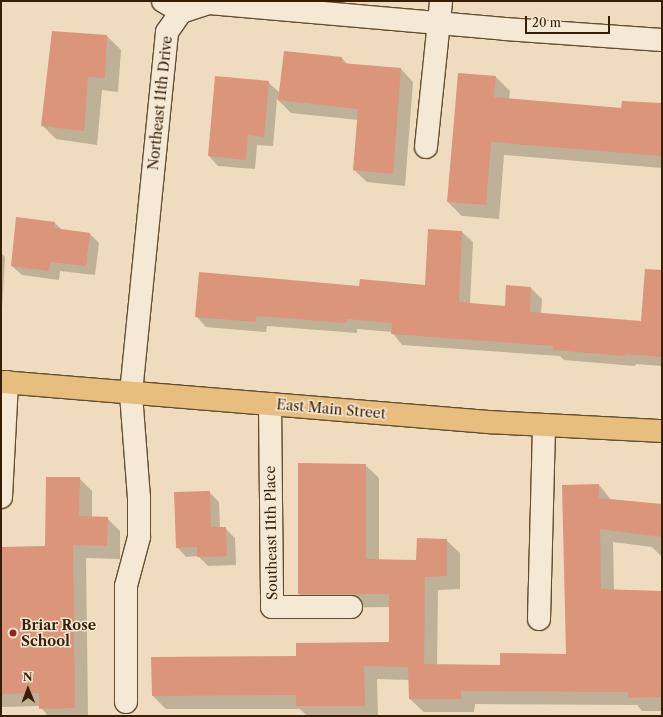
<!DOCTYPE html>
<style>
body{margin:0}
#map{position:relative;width:663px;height:717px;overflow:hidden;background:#efdcbe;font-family:"Libre Caslon Text",serif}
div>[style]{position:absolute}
.shadow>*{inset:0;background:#0003}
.building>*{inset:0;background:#db957b}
.roads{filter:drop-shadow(1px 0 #644e32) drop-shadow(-1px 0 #644e32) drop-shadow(0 1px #644e32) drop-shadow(0 -1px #644e32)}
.minor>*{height:22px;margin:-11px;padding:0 11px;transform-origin:11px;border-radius:11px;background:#f5e8d5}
.major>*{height:22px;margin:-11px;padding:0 11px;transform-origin:11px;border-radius:11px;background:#e8be7f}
.dots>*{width:11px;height:11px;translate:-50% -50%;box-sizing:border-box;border:2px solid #f5e8d5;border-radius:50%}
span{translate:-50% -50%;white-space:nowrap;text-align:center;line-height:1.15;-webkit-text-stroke:3px #f5e8d5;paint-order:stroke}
.street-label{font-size:14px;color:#361f04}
.poi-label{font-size:14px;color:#361f04;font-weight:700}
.left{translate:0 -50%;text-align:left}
.frame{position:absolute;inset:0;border:2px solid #361f04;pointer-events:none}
.north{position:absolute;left:8px;top:669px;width:40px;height:40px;-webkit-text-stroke:3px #f5e8d5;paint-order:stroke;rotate:359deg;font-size:11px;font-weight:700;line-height:16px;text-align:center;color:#361f04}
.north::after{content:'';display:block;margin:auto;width:14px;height:18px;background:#361f04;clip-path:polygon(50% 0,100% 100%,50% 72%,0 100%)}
.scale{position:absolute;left:525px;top:16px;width:85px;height:18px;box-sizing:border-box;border:2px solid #361f04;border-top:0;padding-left:5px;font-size:12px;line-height:14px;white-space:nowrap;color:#361f04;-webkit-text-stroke:3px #f5e8d5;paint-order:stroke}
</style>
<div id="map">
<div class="shadow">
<i style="clip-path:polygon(53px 32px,107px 36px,121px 50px,118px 92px,102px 90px,97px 145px,56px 139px,42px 125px)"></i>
<i style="clip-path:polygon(342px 58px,348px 65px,401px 69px,413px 82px,405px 186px,367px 182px,354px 170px,359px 120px,291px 113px,277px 99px,273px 146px,257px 145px,255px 169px,218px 166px,209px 156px,268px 82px,280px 93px)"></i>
<i style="clip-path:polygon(496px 77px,510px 91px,509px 100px,622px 109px,662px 104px,662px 168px,504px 155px,499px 219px,462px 216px,448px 202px)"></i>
<i style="clip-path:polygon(55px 223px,62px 230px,89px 233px,99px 243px,95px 275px,60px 271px,59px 280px,22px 275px,12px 266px)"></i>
<i style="clip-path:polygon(429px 230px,462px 232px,473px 242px,470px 304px,506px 307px,531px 288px,542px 299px,541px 314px,642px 322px,662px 313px,662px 366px,636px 364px,635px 366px,564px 360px,560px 356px,402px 345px,392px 332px,357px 329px,357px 333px,267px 326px,266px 332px,206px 327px,196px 316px,360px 287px,426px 286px)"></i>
<i style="clip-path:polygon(1px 253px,5px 257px,2px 308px,1px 308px)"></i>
<i style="clip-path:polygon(299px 464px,365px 465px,379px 478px,379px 560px,417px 561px,446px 540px,460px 553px,460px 589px,438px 590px,437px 665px,501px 666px,567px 655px,599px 485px,612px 501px,662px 505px,662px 557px,652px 547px,613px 542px,614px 590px,662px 592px,662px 711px,642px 711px,637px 705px,475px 704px,474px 712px,424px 712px,410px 699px,410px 680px,377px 679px,378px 716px,307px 716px,300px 709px,166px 709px,153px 696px,297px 657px,390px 643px,390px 607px,312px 608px,299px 594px)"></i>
<i style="clip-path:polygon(79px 478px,92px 491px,92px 518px,107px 518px,120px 531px,120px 559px,86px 558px,88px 716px,48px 716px,40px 706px,1px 707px,1px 548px,46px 547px)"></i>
<i style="clip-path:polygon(209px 492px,219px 502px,220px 528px,225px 528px,235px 538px,236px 565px,208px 566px,198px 556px,186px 557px,177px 547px)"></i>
</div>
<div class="building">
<i style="clip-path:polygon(52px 31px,107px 35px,105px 78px,88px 77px,84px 131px,41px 126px)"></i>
<i style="clip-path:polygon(284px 51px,342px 57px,341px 63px,401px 68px,393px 174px,353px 170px,358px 109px,278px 100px)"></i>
<i style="clip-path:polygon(458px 73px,496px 76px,494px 97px,621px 108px,622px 101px,662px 103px,662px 156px,491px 142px,486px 205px,447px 202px)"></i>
<i style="clip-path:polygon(215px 76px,269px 81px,264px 137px,248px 135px,246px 160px,208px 156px)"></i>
<i style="clip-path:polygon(16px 217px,55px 222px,54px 228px,90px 233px,86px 266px,50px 262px,49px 271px,11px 266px)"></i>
<i style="clip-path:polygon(428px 229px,462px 231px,459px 302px,505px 306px,506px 285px,531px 287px,530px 312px,641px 321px,645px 269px,662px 270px,662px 357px,625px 354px,625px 356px,553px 350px,553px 346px,391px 334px,392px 323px,347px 319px,347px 323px,256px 316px,256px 322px,195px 317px,199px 272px,359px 286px,360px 279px,425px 285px)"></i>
<i style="clip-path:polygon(298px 463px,366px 464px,366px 559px,416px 560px,417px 538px,447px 539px,447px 576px,425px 577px,424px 664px,500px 665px,500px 653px,566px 654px,562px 485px,599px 484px,599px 498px,662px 504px,662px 537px,600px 529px,601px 589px,662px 591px,662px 697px,628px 698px,628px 692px,461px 691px,461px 699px,409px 699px,408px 667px,364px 666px,365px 706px,296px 706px,296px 695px,152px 696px,151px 657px,296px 656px,296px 643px,389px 642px,389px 594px,298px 594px)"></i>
<i style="clip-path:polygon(46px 477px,80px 477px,79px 516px,108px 517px,107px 546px,73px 545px,75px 708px,39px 709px,39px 693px,1px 694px,1px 547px,45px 546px)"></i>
<i style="clip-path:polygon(210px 491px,211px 527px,226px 527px,227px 556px,197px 557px,197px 547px,176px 548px,174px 492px)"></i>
</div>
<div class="roads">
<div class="minor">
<i style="left:163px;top:1px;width:21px;rotate:31deg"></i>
<i style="left:426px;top:147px;width:147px;rotate:-84.1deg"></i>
<i style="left:270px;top:404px;width:203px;rotate:89.4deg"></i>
<i style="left:272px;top:607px;width:79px"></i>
<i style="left:1px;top:497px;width:115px;rotate:-87deg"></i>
<i style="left:539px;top:619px;width:194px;rotate:-88.5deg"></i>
<i style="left:126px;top:702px;width:116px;rotate:-90deg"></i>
<i style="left:126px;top:586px;width:51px;rotate:-75.1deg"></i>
<i style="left:139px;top:537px;width:39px;rotate:-90deg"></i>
<i style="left:139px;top:498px;width:105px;rotate:-94.4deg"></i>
<i style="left:131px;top:393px;width:363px;rotate:-84.3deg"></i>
<i style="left:167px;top:32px;width:24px;rotate:-55deg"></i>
<i style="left:181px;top:12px;width:29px;rotate:-18deg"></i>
<i style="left:209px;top:3px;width:297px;rotate:5deg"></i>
<i style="left:505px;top:29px;width:157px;rotate:4deg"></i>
</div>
<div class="major">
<i style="left:1px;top:382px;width:490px;rotate:4.7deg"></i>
<i style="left:489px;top:422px;width:173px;rotate:3deg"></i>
</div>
</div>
<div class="dots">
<i style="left:13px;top:633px;background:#8f2418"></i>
</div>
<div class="street-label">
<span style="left:160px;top:103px;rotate:-84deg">Northeast 11th Drive</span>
<span style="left:331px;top:409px;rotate:5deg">East Main Street</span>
<span style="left:271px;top:533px;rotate:-91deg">Southeast 11th Place</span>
</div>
<div class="poi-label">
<span class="left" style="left:21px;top:633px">Briar Rose<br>School</span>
</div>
<div class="frame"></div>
<div class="north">N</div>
<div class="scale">20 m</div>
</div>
